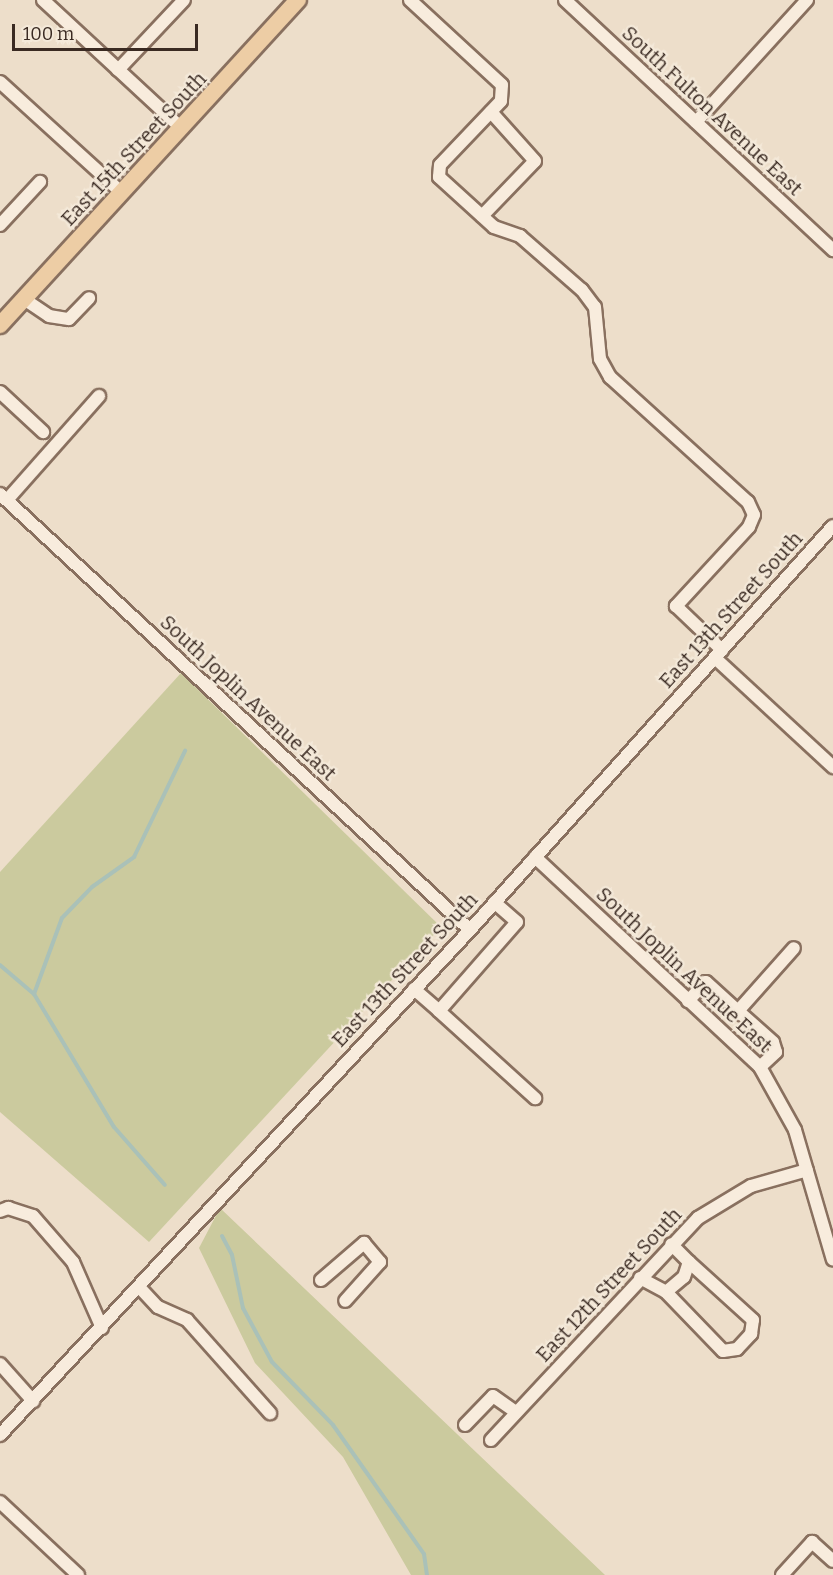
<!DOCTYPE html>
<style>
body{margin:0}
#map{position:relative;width:833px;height:1575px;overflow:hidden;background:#eddeca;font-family:Bitter,serif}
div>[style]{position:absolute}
.green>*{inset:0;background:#cbca9e}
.stream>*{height:4px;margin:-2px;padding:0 2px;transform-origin:2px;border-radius:2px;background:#aac1b8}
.roads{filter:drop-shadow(2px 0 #89705f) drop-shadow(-2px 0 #89705f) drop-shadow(0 2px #89705f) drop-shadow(0 -2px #89705f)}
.minor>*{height:12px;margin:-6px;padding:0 6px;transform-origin:6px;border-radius:6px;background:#f8ecdd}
.major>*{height:16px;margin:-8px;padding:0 8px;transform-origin:8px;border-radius:8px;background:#edcda5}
span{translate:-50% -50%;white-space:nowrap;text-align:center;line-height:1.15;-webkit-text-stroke:4.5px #f4e9d9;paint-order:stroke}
.street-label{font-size:20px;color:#3a2a22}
.scale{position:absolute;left:12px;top:24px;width:186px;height:27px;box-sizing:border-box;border:3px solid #3a2a22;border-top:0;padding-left:8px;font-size:18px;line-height:21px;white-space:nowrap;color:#3a2a22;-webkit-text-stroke:4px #f4e9d9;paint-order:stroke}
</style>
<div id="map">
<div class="green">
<i style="clip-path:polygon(181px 673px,441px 927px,149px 1242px,0 1112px,0 872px)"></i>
<i style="clip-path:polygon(220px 1208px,605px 1575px,411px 1575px,343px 1457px,255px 1363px,199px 1248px)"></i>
</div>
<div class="stream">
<i style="left:0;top:965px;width:45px;rotate:40.5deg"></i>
<i style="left:34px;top:994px;width:155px;rotate:59deg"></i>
<i style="left:114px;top:1127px;width:77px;rotate:48.7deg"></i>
<i style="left:34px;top:994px;width:81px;rotate:-69.8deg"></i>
<i style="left:62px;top:918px;width:43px;rotate:-45.9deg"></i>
<i style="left:92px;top:887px;width:52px;rotate:-35.5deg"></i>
<i style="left:134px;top:857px;width:118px;rotate:-64.3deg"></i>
<i style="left:222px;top:1236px;width:21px;rotate:62deg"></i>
<i style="left:232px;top:1255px;width:54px;rotate:78.3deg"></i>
<i style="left:243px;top:1308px;width:61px;rotate:61.8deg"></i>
<i style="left:272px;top:1362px;width:88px;rotate:45.9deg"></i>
<i style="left:333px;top:1425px;width:158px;rotate:54.8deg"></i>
<i style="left:424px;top:1554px;width:21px;rotate:82deg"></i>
</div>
<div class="roads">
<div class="minor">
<i style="left:43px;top:0;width:188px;rotate:42.8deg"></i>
<i style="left:410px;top:0;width:125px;rotate:42.7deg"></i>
<i style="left:502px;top:85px;width:16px;rotate:94deg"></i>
<i style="left:501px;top:101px;width:88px;rotate:133.6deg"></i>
<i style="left:440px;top:165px;width:12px;rotate:95deg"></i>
<i style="left:439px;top:177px;width:74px;rotate:42.3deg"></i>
<i style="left:494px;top:227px;width:28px;rotate:19deg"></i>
<i style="left:520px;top:236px;width:82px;rotate:41.1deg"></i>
<i style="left:582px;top:290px;width:21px;rotate:53deg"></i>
<i style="left:595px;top:307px;width:52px;rotate:84.5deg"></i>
<i style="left:600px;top:359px;width:21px;rotate:61deg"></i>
<i style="left:610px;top:377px;width:186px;rotate:42.2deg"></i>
<i style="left:748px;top:502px;width:14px;rotate:65deg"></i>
<i style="left:754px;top:515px;width:13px;rotate:113deg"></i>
<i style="left:749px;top:527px;width:108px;rotate:132.7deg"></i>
<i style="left:676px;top:606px;width:64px;rotate:43.7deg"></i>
<i style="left:565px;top:0;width:367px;rotate:43deg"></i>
<i style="left:118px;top:70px;width:96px;rotate:-46.7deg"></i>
<i style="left:0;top:82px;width:165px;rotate:42.3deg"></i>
<i style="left:696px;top:122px;width:165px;rotate:-47.7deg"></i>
<i style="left:482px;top:216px;width:76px;rotate:-46.1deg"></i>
<i style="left:535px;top:161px;width:66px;rotate:-131.9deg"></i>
<i style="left:0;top:225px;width:59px;rotate:-47.1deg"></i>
<i style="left:24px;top:299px;width:30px;rotate:34deg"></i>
<i style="left:49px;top:316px;width:20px;rotate:9deg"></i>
<i style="left:69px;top:319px;width:29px;rotate:-46deg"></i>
<i style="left:0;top:392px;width:59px;rotate:42.9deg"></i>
<i style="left:0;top:494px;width:641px;rotate:42.85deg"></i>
<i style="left:7px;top:500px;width:139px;rotate:-48.5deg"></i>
<i style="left:715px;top:658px;width:161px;rotate:42.7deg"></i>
<i style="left:535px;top:857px;width:308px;rotate:43deg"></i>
<i style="left:760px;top:1067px;width:72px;rotate:60.9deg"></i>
<i style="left:795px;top:1130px;width:135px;rotate:73.7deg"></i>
<i style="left:414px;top:989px;width:33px;rotate:41deg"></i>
<i style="left:439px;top:1011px;width:118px;rotate:-48.8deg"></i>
<i style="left:517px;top:922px;width:30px;rotate:-139deg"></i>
<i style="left:688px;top:1001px;width:26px;rotate:-47deg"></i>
<i style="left:706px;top:982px;width:43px;rotate:42.2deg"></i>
<i style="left:439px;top:1011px;width:130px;rotate:42.2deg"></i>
<i style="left:760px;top:1067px;width:22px;rotate:-43deg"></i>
<i style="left:776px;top:1052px;width:10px;rotate:-107deg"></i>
<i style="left:773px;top:1042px;width:47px;rotate:-138.5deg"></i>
<i style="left:738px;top:1011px;width:84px;rotate:-48.4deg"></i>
<i style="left:0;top:1211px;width:9px;rotate:-21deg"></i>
<i style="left:8px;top:1208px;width:26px;rotate:18deg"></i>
<i style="left:33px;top:1216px;width:61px;rotate:49deg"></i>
<i style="left:73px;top:1262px;width:72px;rotate:66.3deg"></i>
<i style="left:640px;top:1278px;width:30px;rotate:28deg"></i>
<i style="left:666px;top:1292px;width:23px;rotate:-40deg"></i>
<i style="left:684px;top:1277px;width:16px;rotate:-72deg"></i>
<i style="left:689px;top:1262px;width:25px;rotate:-135deg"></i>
<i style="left:321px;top:1280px;width:57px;rotate:-40.7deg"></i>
<i style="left:364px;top:1243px;width:25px;rotate:50deg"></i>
<i style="left:380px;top:1262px;width:52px;rotate:131.9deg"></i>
<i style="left:140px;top:1288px;width:26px;rotate:47deg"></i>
<i style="left:158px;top:1307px;width:32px;rotate:24deg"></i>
<i style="left:187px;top:1320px;width:125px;rotate:48.3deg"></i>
<i style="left:666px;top:1292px;width:82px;rotate:46deg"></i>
<i style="left:723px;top:1351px;width:14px;rotate:-8deg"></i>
<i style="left:737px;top:1349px;width:21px;rotate:-47deg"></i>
<i style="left:751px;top:1334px;width:14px;rotate:-82deg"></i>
<i style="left:753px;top:1320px;width:86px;rotate:-137.8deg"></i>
<i style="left:0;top:1364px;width:50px;rotate:48.3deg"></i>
<i style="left:465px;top:1425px;width:40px;rotate:-46deg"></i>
<i style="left:493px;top:1396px;width:28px;rotate:35deg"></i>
<i style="left:0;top:1435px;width:690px;rotate:-47.06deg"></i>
<i style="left:470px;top:930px;width:543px;rotate:-48.06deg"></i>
<i style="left:491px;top:1440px;width:304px;rotate:-47deg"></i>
<i style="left:698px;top:1218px;width:62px;rotate:-31.1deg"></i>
<i style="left:751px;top:1186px;width:58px;rotate:-15.9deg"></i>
<i style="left:0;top:1502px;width:107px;rotate:43.1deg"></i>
<i style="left:782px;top:1575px;width:45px;rotate:-47.7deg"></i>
<i style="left:812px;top:1542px;width:28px;rotate:42deg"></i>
</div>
<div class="major">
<i style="left:0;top:325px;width:441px;rotate:-47.5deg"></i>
</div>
</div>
<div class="street-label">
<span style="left:712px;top:111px;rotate:43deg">South Fulton Avenue East</span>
<span style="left:134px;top:149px;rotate:-47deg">East 15th Street South</span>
<span style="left:731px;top:610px;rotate:-48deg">East 13th Street South</span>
<span style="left:248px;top:698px;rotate:43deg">South Joplin Avenue East</span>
<span style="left:405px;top:970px;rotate:-47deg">East 13th Street South</span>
<span style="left:684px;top:970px;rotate:43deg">South Joplin Avenue East</span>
<span style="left:609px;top:1285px;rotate:-47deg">East 12th Street South</span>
</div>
<div class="scale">100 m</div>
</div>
